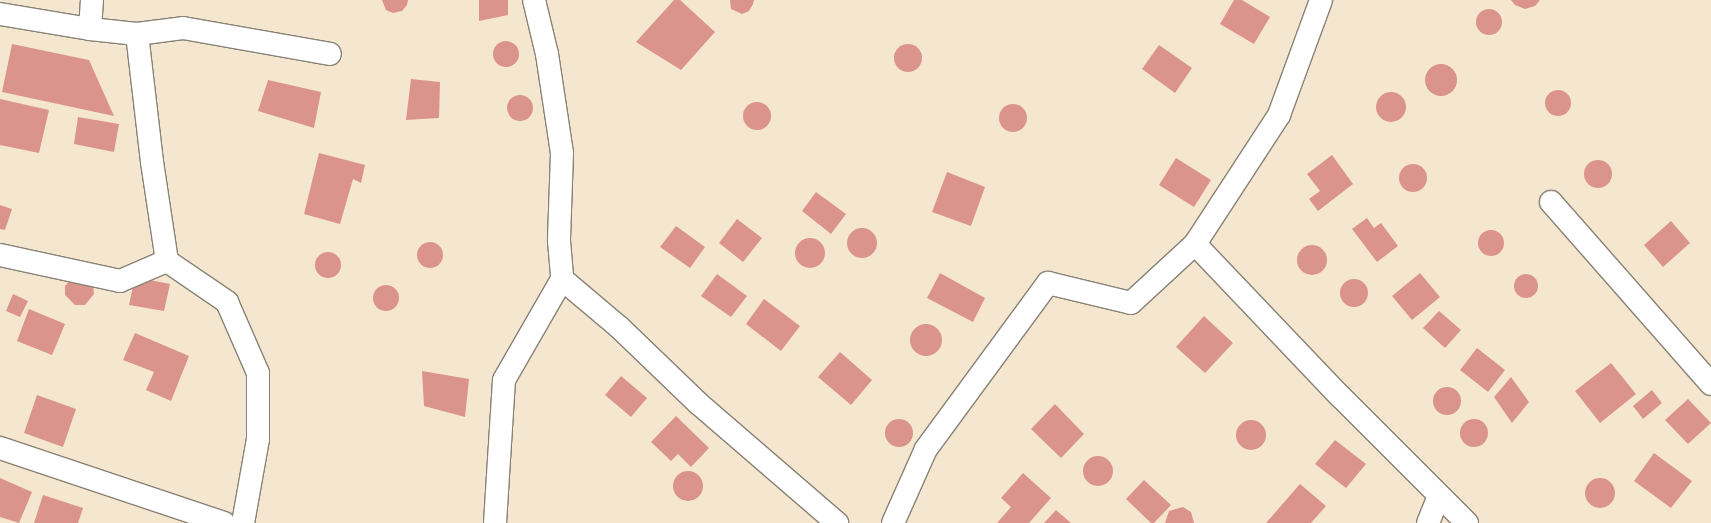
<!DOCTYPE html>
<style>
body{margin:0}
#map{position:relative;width:1711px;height:523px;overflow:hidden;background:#f5e7cf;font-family:Alegreya,serif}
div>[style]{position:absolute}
.building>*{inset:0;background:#db948b}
.round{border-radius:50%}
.roads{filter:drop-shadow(1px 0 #888276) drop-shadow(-1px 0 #888276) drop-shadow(0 1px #888276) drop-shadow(0 -1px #888276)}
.street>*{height:22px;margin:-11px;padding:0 11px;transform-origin:11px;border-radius:11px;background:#fff}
span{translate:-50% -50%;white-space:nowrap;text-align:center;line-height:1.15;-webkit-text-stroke:3px #fff;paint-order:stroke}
</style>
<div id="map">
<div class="building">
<i style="clip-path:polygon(382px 0,408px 0,407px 5px,402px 11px,393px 13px,386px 10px)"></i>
<i style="clip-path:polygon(479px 0,508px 0,508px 15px,479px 21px)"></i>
<i style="clip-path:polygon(674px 0,680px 0,715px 32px,681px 70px,636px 42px)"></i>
<i style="clip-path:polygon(730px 0,754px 0,753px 4px,749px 11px,742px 14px,731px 9px)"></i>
<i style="clip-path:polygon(1234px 0,1242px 0,1270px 17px,1254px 44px,1220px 24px)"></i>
<i style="clip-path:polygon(1511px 0,1540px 0,1535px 6px,1525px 9px,1515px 5px)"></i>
<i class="round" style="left:1476px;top:9px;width:26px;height:26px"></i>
<i class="round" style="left:493px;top:41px;width:26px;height:26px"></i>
<i class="round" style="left:894px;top:44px;width:28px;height:28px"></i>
<i style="clip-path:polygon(12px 44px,89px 60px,114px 116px,2px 92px)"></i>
<i style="clip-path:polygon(1159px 45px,1192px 68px,1175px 93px,1142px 69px)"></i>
<i class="round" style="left:1425px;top:64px;width:32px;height:32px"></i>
<i style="clip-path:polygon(411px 79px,440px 82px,439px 118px,406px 120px)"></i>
<i style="clip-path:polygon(268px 80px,321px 92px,314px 128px,258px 111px)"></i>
<i class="round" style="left:1545px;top:90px;width:26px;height:26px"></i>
<i class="round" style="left:1376px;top:92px;width:30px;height:30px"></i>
<i class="round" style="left:507px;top:95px;width:26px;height:26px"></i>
<i style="clip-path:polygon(0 99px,49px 110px,39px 153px,0 145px)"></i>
<i class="round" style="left:743px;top:102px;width:28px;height:28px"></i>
<i class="round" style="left:999px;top:104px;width:28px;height:28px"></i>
<i style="clip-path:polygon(78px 117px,119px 124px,114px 152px,74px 144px)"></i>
<i style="clip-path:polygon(319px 153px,365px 165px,361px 183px,353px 179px,340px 224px,304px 214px)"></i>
<i style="clip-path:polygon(1332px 155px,1353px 184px,1318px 211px,1309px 199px,1320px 191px,1307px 174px)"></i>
<i style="clip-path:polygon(1176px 158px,1211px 180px,1194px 207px,1159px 185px)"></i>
<i class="round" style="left:1584px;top:160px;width:28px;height:28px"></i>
<i class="round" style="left:1399px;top:164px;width:28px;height:28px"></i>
<i style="clip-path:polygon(947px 172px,985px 187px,971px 226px,932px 212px)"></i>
<i style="clip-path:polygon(816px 192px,846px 214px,831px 234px,802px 211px)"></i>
<i style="clip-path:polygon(0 205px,12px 209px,5px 230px,0 229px)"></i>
<i style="clip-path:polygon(1367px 218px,1374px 228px,1381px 223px,1398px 246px,1377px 262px,1352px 229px)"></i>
<i style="clip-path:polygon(737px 219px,762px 238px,743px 262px,719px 243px)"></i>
<i style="clip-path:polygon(1671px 221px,1690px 243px,1663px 267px,1644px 245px)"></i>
<i style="clip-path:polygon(676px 226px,705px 247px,690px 268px,660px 247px)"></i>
<i class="round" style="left:847px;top:228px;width:30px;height:30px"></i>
<i class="round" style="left:1478px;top:230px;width:26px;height:26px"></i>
<i class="round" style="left:795px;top:238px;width:30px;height:30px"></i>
<i class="round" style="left:417px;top:242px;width:26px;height:26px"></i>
<i class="round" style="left:1297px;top:245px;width:30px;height:30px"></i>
<i class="round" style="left:315px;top:252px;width:26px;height:26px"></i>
<i style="clip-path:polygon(940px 273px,985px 298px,973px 322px,927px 298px)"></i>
<i style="clip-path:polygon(1420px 273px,1440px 297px,1412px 320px,1392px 296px)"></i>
<i class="round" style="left:1514px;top:274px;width:24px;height:24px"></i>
<i style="clip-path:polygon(717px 274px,747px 296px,731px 317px,701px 296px)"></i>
<i style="clip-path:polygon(135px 277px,170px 284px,164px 311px,129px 305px)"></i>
<i style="clip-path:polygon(72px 278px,93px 285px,94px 294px,85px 305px,75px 305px,65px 295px,65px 286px)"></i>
<i class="round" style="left:1340px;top:279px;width:28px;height:28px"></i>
<i class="round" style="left:373px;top:285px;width:26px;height:26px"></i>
<i style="clip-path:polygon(13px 294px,28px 301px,20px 317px,6px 311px)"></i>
<i style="clip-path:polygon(764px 299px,800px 326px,781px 351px,746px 324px)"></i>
<i style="clip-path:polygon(29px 309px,65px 324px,52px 355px,17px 341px)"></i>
<i style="clip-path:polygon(1439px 311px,1461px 330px,1445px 348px,1423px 328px)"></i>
<i style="clip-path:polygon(1204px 316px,1233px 343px,1205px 373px,1176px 347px)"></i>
<i class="round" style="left:910px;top:324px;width:32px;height:32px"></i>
<i style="clip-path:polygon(135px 333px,189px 356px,171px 401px,146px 390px,154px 372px,123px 360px)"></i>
<i style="clip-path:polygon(1477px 348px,1505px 370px,1488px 392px,1460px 370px)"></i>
<i style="clip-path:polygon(840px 352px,872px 380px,851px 405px,818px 377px)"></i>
<i style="clip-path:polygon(1611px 363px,1636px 394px,1600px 423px,1575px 391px)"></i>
<i style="clip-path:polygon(422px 371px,469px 379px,465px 417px,424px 406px)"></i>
<i style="clip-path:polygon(621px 376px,647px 398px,631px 417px,605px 395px)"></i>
<i style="clip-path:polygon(1511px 377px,1529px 402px,1512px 423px,1494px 397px)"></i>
<i class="round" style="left:1433px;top:387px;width:28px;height:28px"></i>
<i style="clip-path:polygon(1652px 390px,1662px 403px,1643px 419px,1633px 406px)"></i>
<i style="clip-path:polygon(37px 395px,76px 409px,63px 447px,24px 433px)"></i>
<i style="clip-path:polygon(1688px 399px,1711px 423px,1688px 444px,1665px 420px)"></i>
<i style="clip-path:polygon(1055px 404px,1084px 434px,1061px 458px,1031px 429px)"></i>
<i style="clip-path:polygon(676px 416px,709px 448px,691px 467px,678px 454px,671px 461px,651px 442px)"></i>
<i class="round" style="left:1460px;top:419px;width:28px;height:28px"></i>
<i class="round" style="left:885px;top:419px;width:28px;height:28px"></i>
<i class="round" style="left:1236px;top:420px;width:30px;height:30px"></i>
<i style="clip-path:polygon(1335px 440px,1366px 464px,1346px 488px,1315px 464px)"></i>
<i style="clip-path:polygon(1654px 453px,1692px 481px,1671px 508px,1634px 481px)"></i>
<i class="round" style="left:1083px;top:456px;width:30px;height:30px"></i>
<i class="round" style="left:673px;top:471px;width:30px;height:30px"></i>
<i style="clip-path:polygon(1023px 473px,1051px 498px,1029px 523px,997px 523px,1011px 507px,1001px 498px)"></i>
<i style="clip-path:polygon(0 478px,32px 492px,19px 523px,0 517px)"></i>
<i class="round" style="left:1585px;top:478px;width:30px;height:30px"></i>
<i style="clip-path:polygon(1144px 480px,1171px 505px,1154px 523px,1151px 523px,1126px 499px)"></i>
<i style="clip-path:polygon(1300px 484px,1326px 506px,1311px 523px,1266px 523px)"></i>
<i style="clip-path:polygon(43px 495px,83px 508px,78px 523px,34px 523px)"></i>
<i style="clip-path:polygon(1183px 507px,1191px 512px,1194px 523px,1165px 523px,1169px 511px)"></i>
<i style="clip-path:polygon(1056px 510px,1071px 523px,1044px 523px)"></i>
</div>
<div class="roads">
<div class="street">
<i style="left:92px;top:0;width:29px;rotate:94deg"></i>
<i style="left:90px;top:29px;width:47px;rotate:6.1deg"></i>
<i style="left:137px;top:34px;width:129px;rotate:83.3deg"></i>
<i style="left:152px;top:162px;width:100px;rotate:81.4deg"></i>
<i style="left:167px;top:261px;width:73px;rotate:34.3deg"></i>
<i style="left:227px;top:302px;width:77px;rotate:66.4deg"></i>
<i style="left:258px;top:373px;width:66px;rotate:90deg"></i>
<i style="left:258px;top:439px;width:85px;rotate:100.1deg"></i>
<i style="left:534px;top:0;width:56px;rotate:76.5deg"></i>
<i style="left:547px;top:54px;width:100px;rotate:81.4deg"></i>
<i style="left:562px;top:153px;width:88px;rotate:92deg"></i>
<i style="left:559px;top:241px;width:38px;rotate:85deg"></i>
<i style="left:562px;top:279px;width:75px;rotate:40.1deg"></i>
<i style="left:619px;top:327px;width:110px;rotate:43.9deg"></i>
<i style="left:698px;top:403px;width:184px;rotate:40.8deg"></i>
<i style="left:0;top:14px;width:91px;rotate:9.5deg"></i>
<i style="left:137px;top:34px;width:46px;rotate:-7.4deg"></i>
<i style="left:183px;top:28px;width:149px;rotate:10deg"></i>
<i style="left:1551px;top:202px;width:242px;rotate:48.7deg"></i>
<i style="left:1195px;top:244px;width:209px;rotate:46.4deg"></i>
<i style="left:1339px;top:395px;width:181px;rotate:45deg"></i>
<i style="left:0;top:255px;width:123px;rotate:12.2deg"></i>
<i style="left:120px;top:281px;width:51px;rotate:-23.1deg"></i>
<i style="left:0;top:448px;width:236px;rotate:18.5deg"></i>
<i style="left:495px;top:523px;width:143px;rotate:-86.4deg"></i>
<i style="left:504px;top:380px;width:116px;rotate:-60.1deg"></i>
<i style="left:893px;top:523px;width:81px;rotate:-66deg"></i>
<i style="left:926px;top:449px;width:206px;rotate:-53.7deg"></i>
<i style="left:1048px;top:283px;width:85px;rotate:13.5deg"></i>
<i style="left:1131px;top:303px;width:87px;rotate:-42.7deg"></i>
<i style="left:1195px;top:244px;width:154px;rotate:-56.9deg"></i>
<i style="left:1279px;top:115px;width:122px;rotate:-69.9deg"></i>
<i style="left:1428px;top:523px;width:29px;rotate:-68deg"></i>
</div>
</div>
</div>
